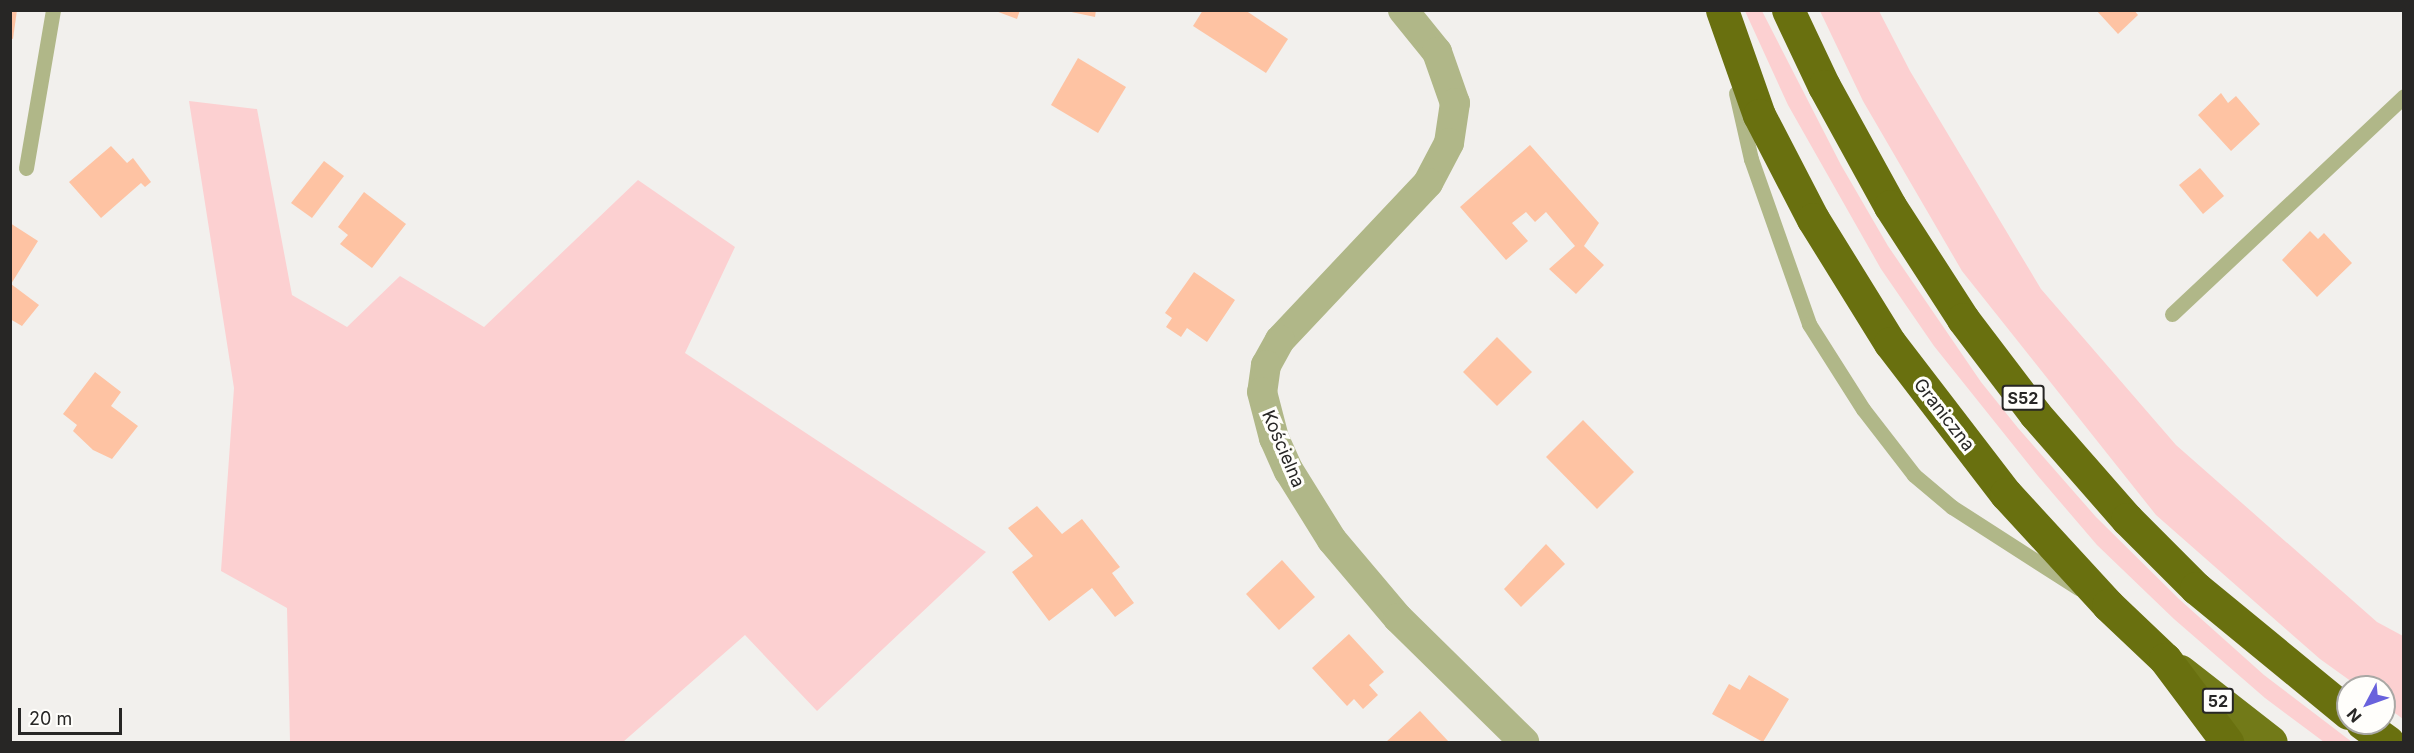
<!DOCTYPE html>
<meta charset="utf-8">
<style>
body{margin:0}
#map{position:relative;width:2414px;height:753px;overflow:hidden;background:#f2f0ed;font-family:Inter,sans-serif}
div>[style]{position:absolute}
.green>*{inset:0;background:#fcd0d1}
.building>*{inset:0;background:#fec3a3}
.service>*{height:15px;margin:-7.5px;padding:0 7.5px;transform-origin:7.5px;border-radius:7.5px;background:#b0b788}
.minor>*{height:30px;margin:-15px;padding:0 15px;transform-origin:15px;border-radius:15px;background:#b0b788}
.trunk>*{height:33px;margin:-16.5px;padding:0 16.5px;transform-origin:16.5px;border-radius:16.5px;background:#727a18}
.motorway>*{height:33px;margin:-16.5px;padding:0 16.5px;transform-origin:16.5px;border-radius:16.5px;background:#69700f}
span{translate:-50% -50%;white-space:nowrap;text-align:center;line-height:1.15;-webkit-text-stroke:6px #fffefb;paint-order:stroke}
.shield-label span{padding:2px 4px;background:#fffefb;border:2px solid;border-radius:4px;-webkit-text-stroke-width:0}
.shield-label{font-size:16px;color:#272625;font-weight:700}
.street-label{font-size:18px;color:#272625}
.frame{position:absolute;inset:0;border:12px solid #272625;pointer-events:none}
.north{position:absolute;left:2336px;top:675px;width:60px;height:60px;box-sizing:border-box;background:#fffefb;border:2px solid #a9a8a5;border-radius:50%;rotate:229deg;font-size:16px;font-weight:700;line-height:24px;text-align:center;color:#272625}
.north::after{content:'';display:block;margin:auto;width:21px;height:27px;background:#6962dc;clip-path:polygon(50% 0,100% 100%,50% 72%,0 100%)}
.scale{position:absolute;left:18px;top:708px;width:104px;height:27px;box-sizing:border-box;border:3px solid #272625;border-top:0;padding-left:8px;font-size:18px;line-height:21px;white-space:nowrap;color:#272625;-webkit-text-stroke:4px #fffefb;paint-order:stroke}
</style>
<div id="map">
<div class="green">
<i style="clip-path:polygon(1745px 11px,1762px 11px,1841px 165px,1888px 246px,1981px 382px,2018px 428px,2096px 517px,2179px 599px,2264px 675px,2352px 742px,2324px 742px,2265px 698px,2174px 619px,2097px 545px,2038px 476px,1934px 346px,1881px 269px,1788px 105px)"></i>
<i style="clip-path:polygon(1820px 11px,1879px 11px,1910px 71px,2041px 289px,2176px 445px,2377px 622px,2403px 636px,2403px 719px,2384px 705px,2384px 687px,2359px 687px,2320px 659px,2156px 515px,1962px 271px,1863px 101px)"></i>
<i style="clip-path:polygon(189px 101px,257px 109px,292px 295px,347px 327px,400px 276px,484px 327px,638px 180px,735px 247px,685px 353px,986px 552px,817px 711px,745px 635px,623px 742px,290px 742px,287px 608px,221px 571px,234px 388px)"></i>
</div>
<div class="building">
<i style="clip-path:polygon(10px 10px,17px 10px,13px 39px,10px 38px)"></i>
<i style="clip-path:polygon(993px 10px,1020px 10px,1017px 19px)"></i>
<i style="clip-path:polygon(1062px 10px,1096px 10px,1095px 17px)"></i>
<i style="clip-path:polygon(1203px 10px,1245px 10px,1288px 39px,1266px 73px,1193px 26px)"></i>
<i style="clip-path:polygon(2096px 10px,2134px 10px,2138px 15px,2118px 34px)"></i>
<i style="clip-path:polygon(1078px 58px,1126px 87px,1098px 133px,1051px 105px)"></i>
<i style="clip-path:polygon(2221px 93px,2228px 103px,2236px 96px,2260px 124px,2231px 151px,2198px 115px)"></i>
<i style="clip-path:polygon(1530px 145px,1599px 223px,1584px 246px,1604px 265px,1576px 294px,1549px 269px,1575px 246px,1546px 212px,1535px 222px,1526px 212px,1512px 223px,1528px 241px,1506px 260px,1460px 207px)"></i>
<i style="clip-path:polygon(111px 146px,127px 163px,133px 158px,151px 182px,145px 187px,141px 183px,101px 218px,69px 182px)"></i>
<i style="clip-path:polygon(324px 161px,344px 176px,312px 218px,291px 203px)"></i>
<i style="clip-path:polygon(2200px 168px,2224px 196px,2203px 214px,2179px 185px)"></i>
<i style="clip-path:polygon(364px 192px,406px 224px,372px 268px,340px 244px,348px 235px,338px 227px)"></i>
<i style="clip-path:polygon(10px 223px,38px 241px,11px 284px,39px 305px,22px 326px,10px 319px)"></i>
<i style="clip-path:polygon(2310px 231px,2318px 239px,2324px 233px,2352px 263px,2317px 297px,2282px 260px)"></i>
<i style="clip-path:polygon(1194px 272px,1235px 300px,1207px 342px,1187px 328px,1181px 337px,1166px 327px,1172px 318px,1165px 313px)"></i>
<i style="clip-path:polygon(1497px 337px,1532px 372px,1497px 406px,1463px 372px)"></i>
<i style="clip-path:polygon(95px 372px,121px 392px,111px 406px,138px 426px,112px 459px,93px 450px,73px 431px,77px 425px,63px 414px)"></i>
<i style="clip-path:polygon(1583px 420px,1634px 472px,1597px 509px,1546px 457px)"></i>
<i style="clip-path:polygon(1037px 506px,1062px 534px,1082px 519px,1120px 567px,1112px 573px,1134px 603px,1115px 617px,1092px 588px,1049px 621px,1012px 572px,1033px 556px,1008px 528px)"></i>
<i style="clip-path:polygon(1546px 544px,1565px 564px,1521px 607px,1504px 589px)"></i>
<i style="clip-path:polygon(1282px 560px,1315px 597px,1279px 630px,1246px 594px)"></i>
<i style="clip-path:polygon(1349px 634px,1384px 672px,1369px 685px,1378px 695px,1363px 709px,1354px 699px,1347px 706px,1312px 668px)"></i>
<i style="clip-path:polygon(1749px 675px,1789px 699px,1763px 742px,1712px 714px,1729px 684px,1740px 690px)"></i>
<i style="clip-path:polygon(1420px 711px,1449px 742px,1386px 742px)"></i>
</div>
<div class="service">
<i style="left:1736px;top:93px;width:68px;rotate:77.2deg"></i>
<i style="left:1751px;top:159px;width:175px;rotate:70.6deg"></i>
<i style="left:1809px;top:324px;width:101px;rotate:57.6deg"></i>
<i style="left:1863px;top:409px;width:83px;rotate:52.3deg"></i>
<i style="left:1914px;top:475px;width:50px;rotate:40.1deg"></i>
<i style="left:1952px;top:507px;width:150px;rotate:32.7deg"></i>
<i style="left:26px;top:168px;width:160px;rotate:-80.3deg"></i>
<i style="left:2172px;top:314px;width:318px;rotate:-43.2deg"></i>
</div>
<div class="minor">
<i style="left:1403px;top:10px;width:54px;rotate:51deg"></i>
<i style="left:1437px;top:52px;width:54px;rotate:70.6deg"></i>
<i style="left:1455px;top:103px;width:40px;rotate:98.5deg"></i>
<i style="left:1449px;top:143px;width:45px;rotate:117.7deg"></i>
<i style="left:1428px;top:183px;width:216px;rotate:133.3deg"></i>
<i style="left:1280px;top:340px;width:29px;rotate:119deg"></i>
<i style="left:1266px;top:365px;width:27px;rotate:98deg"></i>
<i style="left:1262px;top:392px;width:48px;rotate:75.4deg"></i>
<i style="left:1274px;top:438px;width:36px;rotate:66deg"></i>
<i style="left:1289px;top:471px;width:81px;rotate:58.1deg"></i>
<i style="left:1332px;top:540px;width:102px;rotate:49.8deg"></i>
<i style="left:1398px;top:618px;width:177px;rotate:44.5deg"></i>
</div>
<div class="trunk">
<i style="left:2180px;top:671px;width:115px;rotate:38deg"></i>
</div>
<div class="motorway">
<i style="left:1722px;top:10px;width:111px;rotate:70.6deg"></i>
<i style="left:1759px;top:115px;width:117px;rotate:62.6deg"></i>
<i style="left:1813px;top:219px;width:146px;rotate:58.2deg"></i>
<i style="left:1890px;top:343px;width:190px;rotate:52.5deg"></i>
<i style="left:2006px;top:494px;width:151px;rotate:47.4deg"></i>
<i style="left:2108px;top:605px;width:79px;rotate:43.5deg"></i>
<i style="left:2165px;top:659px;width:104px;rotate:53.2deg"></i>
<i style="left:1788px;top:10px;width:84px;rotate:64.7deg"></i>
<i style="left:1824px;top:86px;width:137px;rotate:61.2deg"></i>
<i style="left:1890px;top:206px;width:135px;rotate:57.1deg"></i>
<i style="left:1963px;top:319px;width:119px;rotate:52.8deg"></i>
<i style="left:2035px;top:414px;width:140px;rotate:48.8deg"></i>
<i style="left:2127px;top:519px;width:98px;rotate:45deg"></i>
<i style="left:2196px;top:588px;width:197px;rotate:39.4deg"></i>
<i style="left:2362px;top:723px;width:32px;rotate:36deg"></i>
</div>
<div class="shield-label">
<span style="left:2023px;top:398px">S52</span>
<span style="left:2218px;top:701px">52</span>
</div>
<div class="street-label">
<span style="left:1944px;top:415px;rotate:52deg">Graniczna</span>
<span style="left:1283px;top:449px;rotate:67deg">Kościelna</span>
</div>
<div class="frame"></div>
<div class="north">N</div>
<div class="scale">20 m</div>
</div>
